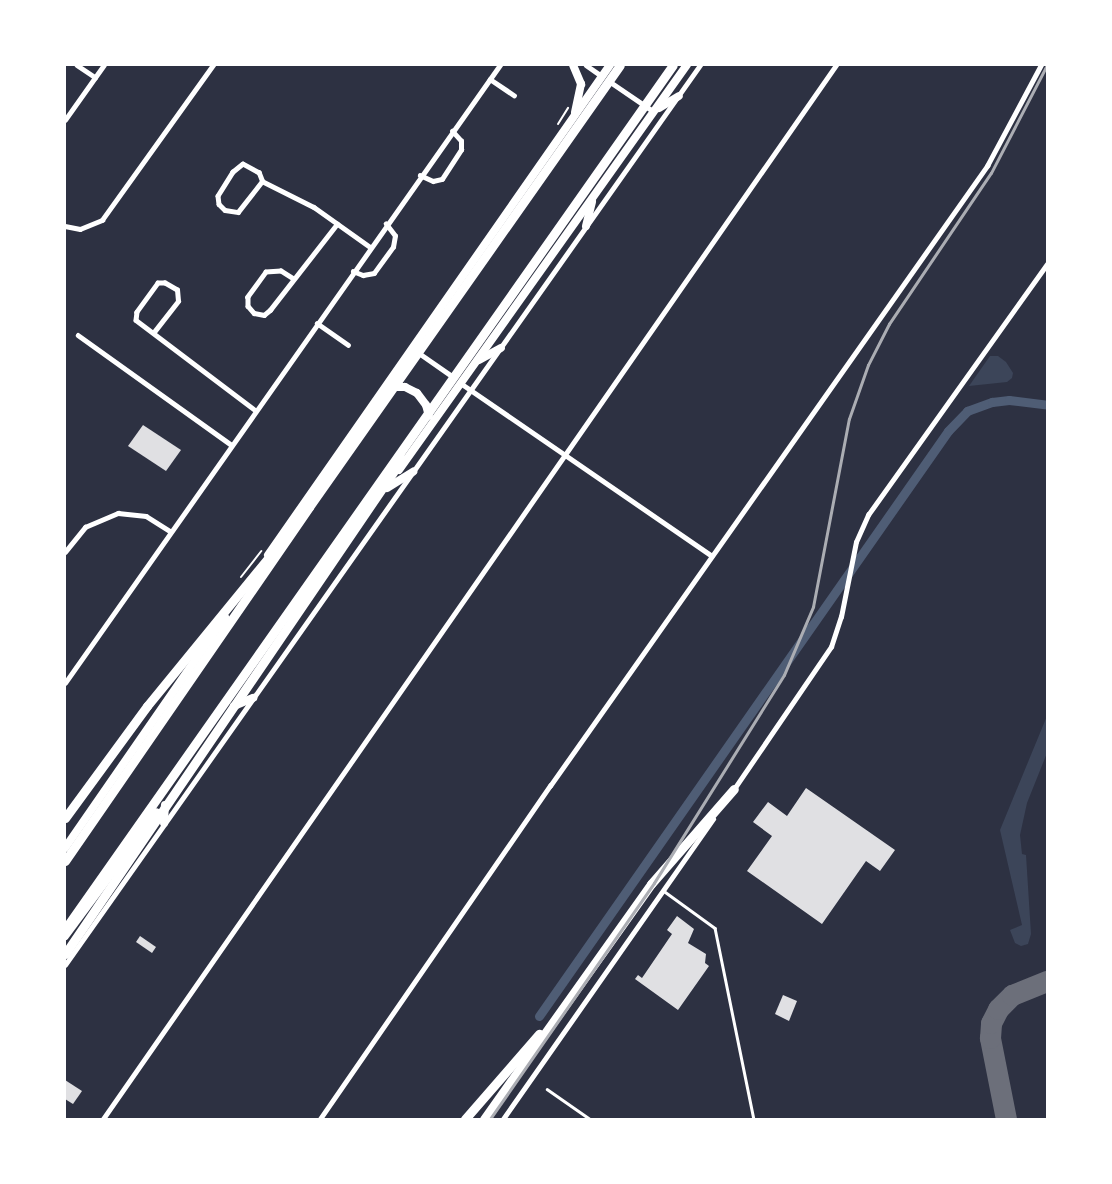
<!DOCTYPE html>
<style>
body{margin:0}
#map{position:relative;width:1112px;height:1184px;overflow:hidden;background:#2d3142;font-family:Ubuntu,sans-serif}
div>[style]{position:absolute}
.green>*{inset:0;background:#3c4559}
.canal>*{height:9px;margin:-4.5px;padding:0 4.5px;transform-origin:4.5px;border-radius:4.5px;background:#4f5d75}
.taxiway>*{height:21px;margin:-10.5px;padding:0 10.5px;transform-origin:10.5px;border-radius:10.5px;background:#6c6f7a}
.building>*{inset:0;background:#e0e0e3}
.path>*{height:2px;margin:-1px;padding:0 1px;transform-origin:1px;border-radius:1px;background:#fff}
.service>*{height:2.5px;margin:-1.25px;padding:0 1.25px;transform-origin:1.25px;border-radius:1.25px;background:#fff}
.minor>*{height:4.5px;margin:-2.25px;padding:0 2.25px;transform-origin:2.25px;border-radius:2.25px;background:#fff}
.primary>*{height:8px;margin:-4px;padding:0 4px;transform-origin:4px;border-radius:4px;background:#fff}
.motorway>*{height:9px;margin:-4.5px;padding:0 4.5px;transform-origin:4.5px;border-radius:4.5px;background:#fff}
.rail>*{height:2.5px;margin:-1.25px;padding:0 1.25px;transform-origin:1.25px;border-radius:1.25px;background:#abadb3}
span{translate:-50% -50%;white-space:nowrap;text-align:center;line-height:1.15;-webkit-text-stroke:7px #fff;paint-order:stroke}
.frame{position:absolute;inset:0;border:66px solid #fff;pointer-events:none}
</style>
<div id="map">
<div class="green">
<i style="clip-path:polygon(990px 356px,998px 356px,1006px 362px,1013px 373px,1012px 378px,1007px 382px,969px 386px)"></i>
<i style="clip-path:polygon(1047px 716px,1047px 753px,1027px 803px,1020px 835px,1022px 854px,1026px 855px,1031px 934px,1028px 944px,1021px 946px,1015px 943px,1010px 930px,1022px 925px,1000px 830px)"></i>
</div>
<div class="canal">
<i style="left:539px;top:1016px;width:714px;rotate:-55.04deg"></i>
<i style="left:948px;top:431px;width:28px;rotate:-46deg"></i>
<i style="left:967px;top:411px;width:27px;rotate:-20deg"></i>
<i style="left:992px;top:402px;width:17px;rotate:-7deg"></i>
<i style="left:1009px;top:400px;width:38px;rotate:7deg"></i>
</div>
<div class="taxiway">
<i style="left:1006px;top:1119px;width:83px;rotate:-101.2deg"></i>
<i style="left:990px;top:1038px;width:15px;rotate:-86deg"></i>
<i style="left:991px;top:1023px;width:16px;rotate:-63deg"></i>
<i style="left:998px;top:1009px;width:20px;rotate:-45deg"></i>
<i style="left:1012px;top:995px;width:38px;rotate:-22deg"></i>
</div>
<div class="building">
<i style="clip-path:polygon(143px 425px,181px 450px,166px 471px,128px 446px)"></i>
<i style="clip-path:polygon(806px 788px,895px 850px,880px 871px,866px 861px,822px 924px,747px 871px,772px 836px,753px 822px,768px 802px,787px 816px)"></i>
<i style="clip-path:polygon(677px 916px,694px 929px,688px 943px,706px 954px,705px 963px,709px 966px,678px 1010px,635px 979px,638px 975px,642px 978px,672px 934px,667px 930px)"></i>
<i style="clip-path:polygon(140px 936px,156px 947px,152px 953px,136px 942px)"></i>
<i style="clip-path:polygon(783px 995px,797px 1001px,789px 1021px,775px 1014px)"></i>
<i style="clip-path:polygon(65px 1080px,82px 1091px,73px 1104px,65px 1099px)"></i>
</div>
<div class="path">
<i style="left:558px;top:124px;width:19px;rotate:-58deg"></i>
<i style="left:241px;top:577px;width:33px;rotate:-52deg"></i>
</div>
<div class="service">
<i style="left:664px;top:891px;width:63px;rotate:36deg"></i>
<i style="left:715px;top:928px;width:195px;rotate:78.5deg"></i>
<i style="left:547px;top:1089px;width:52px;rotate:34.9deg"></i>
</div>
<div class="minor">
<i style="left:77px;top:65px;width:22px;rotate:34deg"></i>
<i style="left:586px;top:65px;width:19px;rotate:35deg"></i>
<i style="left:490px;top:79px;width:29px;rotate:34deg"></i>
<i style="left:609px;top:81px;width:53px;rotate:34.3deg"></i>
<i style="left:65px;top:120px;width:67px;rotate:-54.7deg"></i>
<i style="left:420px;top:175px;width:14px;rotate:25deg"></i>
<i style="left:433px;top:181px;width:9px;rotate:-13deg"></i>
<i style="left:442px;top:179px;width:35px;rotate:-57deg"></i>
<i style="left:461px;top:150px;width:9px;rotate:-90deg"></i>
<i style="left:461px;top:141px;width:13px;rotate:-132deg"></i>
<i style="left:262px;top:181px;width:9px;rotate:-111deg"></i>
<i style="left:259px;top:173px;width:18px;rotate:-151deg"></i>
<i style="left:243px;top:164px;width:13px;rotate:141deg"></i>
<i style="left:233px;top:172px;width:28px;rotate:122deg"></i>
<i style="left:218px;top:196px;width:8px;rotate:83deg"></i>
<i style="left:219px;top:204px;width:8px;rotate:45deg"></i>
<i style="left:225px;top:210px;width:13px;rotate:9deg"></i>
<i style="left:238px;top:212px;width:39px;rotate:-52deg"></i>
<i style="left:262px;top:181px;width:58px;rotate:26.6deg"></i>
<i style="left:314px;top:207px;width:69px;rotate:35.5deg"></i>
<i style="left:65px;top:226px;width:15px;rotate:11deg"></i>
<i style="left:80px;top:229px;width:24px;rotate:-22deg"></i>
<i style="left:102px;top:220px;width:191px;rotate:-54.4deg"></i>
<i style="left:353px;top:271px;width:11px;rotate:22deg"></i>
<i style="left:363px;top:275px;width:11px;rotate:-10deg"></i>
<i style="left:374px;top:273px;width:32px;rotate:-54deg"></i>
<i style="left:393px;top:247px;width:11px;rotate:-80deg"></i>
<i style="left:395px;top:236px;width:15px;rotate:-127deg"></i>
<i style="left:292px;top:278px;width:13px;rotate:-148deg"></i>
<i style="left:281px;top:271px;width:15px;rotate:176deg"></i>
<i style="left:266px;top:272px;width:31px;rotate:126deg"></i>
<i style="left:248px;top:297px;width:9px;rotate:90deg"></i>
<i style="left:248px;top:306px;width:9px;rotate:49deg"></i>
<i style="left:254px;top:313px;width:10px;rotate:11deg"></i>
<i style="left:264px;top:315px;width:8px;rotate:-40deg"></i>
<i style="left:270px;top:310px;width:109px;rotate:-52.1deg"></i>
<i style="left:317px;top:323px;width:38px;rotate:35deg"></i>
<i style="left:154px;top:332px;width:39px;rotate:-52deg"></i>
<i style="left:178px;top:301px;width:11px;rotate:-95deg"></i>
<i style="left:177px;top:290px;width:14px;rotate:-150deg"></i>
<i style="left:165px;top:283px;width:7px;rotate:180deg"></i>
<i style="left:158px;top:283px;width:36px;rotate:126deg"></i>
<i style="left:137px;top:312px;width:8px;rotate:97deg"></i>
<i style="left:136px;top:320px;width:149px;rotate:37.1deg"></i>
<i style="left:78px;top:335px;width:187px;rotate:35.6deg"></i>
<i style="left:419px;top:353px;width:40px;rotate:34.9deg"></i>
<i style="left:462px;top:384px;width:303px;rotate:34.5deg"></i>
<i style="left:65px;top:552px;width:32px;rotate:-51deg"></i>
<i style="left:85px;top:527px;width:36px;rotate:-23deg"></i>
<i style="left:118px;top:513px;width:28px;rotate:6deg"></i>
<i style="left:146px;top:516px;width:28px;rotate:32deg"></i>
<i style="left:65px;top:683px;width:756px;rotate:-54.86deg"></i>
<i style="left:734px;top:789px;width:172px;rotate:-55.7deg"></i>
<i style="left:831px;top:647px;width:32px;rotate:-72deg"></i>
<i style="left:841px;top:617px;width:76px;rotate:-78.7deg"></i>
<i style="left:856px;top:542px;width:30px;rotate:-66deg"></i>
<i style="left:868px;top:515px;width:308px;rotate:-54.5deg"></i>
<i style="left:65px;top:965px;width:1101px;rotate:-54.79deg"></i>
<i style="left:103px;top:1119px;width:1284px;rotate:-55.18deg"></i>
<i style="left:320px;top:1119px;width:405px;rotate:-55.4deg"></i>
<i style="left:550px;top:786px;width:759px;rotate:-54.82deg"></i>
<i style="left:987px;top:166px;width:115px;rotate:-61.9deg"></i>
<i style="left:503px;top:1119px;width:366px;rotate:-55deg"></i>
</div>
<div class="primary">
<i style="left:573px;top:65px;width:21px;rotate:67deg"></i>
<i style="left:581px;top:84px;width:29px;rotate:102deg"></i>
<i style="left:659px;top:108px;width:23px;rotate:-31deg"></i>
<i style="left:586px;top:226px;width:25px;rotate:-76deg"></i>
<i style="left:479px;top:360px;width:25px;rotate:-29deg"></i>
<i style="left:391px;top:387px;width:14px"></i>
<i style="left:405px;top:387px;width:13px;rotate:27deg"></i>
<i style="left:417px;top:393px;width:15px;rotate:53deg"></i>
<i style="left:426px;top:405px;width:11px;rotate:75deg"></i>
<i style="left:399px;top:470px;width:497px;rotate:-54.6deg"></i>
<i style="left:387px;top:488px;width:31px;rotate:-32deg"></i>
<i style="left:268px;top:555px;width:598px;rotate:-55.09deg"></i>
<i style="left:234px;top:706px;width:21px;rotate:-23deg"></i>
<i style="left:164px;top:823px;width:18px;rotate:-87deg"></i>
<i style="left:65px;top:848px;width:281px;rotate:-55.3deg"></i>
<i style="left:65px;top:936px;width:154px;rotate:-53.4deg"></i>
</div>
<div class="motorway">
<i style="left:65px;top:818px;width:139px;rotate:-53.8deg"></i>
<i style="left:147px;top:706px;width:199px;rotate:-50.7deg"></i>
<i style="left:65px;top:861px;width:430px;rotate:-55.4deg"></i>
<i style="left:309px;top:507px;width:540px;rotate:-54.87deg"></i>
<i style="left:65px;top:929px;width:1056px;rotate:-54.87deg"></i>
<i style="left:65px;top:954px;width:599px;rotate:-55.75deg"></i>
<i style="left:465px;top:1119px;width:113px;rotate:-49deg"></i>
<i style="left:484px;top:1119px;width:288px;rotate:-54.6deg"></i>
<i style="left:651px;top:884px;width:126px;rotate:-48.9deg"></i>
</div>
<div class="rail">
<i style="left:490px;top:1119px;width:287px;rotate:-55.2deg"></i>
<i style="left:654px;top:883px;width:245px;rotate:-58deg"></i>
<i style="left:784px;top:675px;width:74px;rotate:-66.9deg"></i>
<i style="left:813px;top:607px;width:191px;rotate:-79.2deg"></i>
<i style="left:849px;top:419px;width:57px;rotate:-70.6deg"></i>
<i style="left:868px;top:365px;width:46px;rotate:-62.9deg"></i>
<i style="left:889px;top:324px;width:182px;rotate:-56deg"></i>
<i style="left:991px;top:173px;width:122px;rotate:-62.6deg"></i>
</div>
<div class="frame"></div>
</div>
